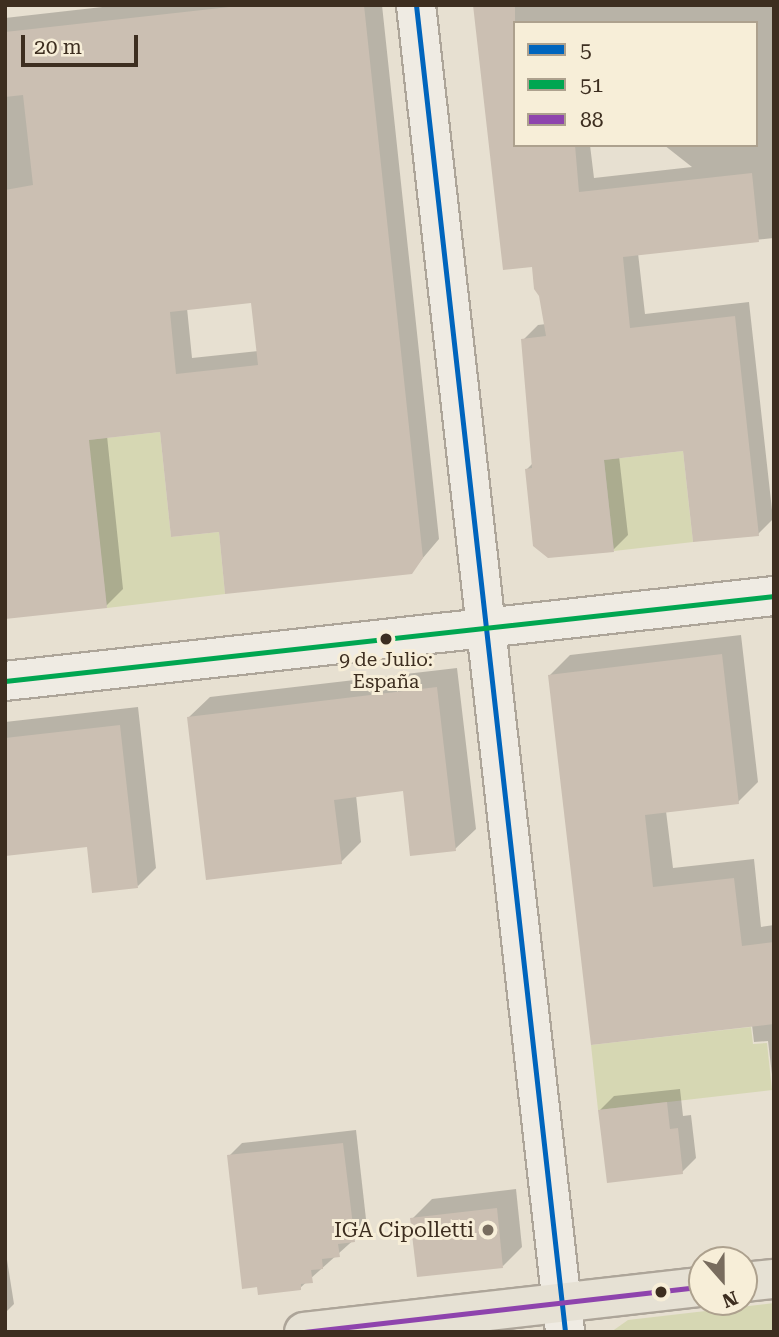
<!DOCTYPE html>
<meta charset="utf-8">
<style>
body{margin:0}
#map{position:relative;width:779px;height:1337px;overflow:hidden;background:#e7e0d1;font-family:"Roboto Serif",serif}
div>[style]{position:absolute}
.green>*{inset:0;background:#d6d7b3}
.shadow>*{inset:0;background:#0003}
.building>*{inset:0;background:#cbbfb2}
.roads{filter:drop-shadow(2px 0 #ada599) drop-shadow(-2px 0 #ada599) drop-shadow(0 2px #ada599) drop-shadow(0 -2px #ada599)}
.minor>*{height:38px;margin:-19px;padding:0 19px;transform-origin:19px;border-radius:19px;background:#efebe3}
.major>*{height:38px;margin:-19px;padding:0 19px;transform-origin:19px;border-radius:19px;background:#e6e1d4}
.bus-1>*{height:5px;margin:-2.5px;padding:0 2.5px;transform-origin:2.5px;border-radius:2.5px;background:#0065bd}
.bus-2>*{height:5px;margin:-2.5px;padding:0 2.5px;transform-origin:2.5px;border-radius:2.5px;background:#00a651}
.bus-3>*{height:5px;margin:-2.5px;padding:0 2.5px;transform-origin:2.5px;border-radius:2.5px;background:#8e44ad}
.dots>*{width:19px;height:19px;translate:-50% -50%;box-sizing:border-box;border:4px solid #f7eed8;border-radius:50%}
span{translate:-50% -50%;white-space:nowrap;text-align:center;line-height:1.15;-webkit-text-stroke:6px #f7eed8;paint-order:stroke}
.bus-label{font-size:19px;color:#3d2e20}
.poi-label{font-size:21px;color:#3d2e20}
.right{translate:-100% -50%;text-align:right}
.frame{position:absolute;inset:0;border:7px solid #3d2e20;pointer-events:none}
.legend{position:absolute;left:513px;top:21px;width:245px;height:126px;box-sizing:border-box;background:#f7eed8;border:2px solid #ada18e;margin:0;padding:9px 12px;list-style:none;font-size:21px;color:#3d2e20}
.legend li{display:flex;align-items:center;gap:14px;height:35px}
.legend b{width:35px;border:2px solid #ada18e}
.north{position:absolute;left:688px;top:1246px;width:70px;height:70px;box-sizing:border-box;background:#f7eed8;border:2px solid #ada18e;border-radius:50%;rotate:159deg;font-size:19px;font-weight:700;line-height:28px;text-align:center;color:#3d2e20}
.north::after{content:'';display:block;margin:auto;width:24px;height:32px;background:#786c5e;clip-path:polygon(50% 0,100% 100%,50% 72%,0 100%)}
.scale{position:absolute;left:21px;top:35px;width:117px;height:32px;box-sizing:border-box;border:4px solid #3d2e20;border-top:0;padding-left:9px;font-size:21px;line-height:24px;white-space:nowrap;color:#3d2e20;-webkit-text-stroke:5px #f7eed8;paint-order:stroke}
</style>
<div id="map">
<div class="green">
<i style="clip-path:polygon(160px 432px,171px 537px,219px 532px,225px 594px,107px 608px,88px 440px)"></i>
<i style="clip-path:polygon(683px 451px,693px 542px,614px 551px,604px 460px)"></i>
<i style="clip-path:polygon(751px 1027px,753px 1044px,767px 1043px,772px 1090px,598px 1110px,591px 1045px)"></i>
<i style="clip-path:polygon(774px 1303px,774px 1332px,611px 1332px,628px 1320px)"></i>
</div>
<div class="shadow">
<i style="clip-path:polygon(evenodd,120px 5px,382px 5px,439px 539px,411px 572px,220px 530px,161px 430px,107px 436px,123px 589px,106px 606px,5px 617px,5px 18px,120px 5px,252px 301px,258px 351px,192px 358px,187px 308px,252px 301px)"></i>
<i style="clip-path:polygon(evenodd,475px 5px,774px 5px,774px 238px,638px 253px,645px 314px,749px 302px,773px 519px,758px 534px,684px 449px,619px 456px,628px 535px,613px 550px,527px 469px,533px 463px,523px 340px,538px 325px,546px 324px,475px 5px,515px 23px,756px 23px,756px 145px,664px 145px,692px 167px,594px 178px,590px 145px,515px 145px,515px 23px)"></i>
<i style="clip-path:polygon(741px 635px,758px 782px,738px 802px,666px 811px,673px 868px,754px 859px,761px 927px,774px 925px,774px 1091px,768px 1041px,754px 1042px,752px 1025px,593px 1043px,550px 675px,570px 655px)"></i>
<i style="clip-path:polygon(457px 668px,476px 829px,455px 849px,404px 789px,356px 795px,361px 842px,341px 862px,189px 717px,210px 697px)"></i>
<i style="clip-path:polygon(138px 707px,156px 868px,138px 886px,88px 845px,5px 855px,5px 722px)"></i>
<i style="clip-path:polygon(680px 1089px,683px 1116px,691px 1115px,696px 1158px,682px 1172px,600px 1110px,614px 1096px)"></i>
<i style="clip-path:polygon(356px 1130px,367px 1228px,300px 1288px,229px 1156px,242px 1143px)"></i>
<i style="clip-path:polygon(516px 1189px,522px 1247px,503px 1266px,412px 1219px,432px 1199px)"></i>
<i style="clip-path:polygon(5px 1247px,14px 1304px,5px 1313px)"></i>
</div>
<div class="building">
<i style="clip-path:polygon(evenodd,247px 5px,364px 5px,423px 558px,412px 574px,225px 594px,219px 532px,171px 537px,160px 432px,89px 440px,107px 608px,5px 619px,5px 190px,33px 185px,23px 95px,5px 97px,5px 32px,247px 5px,251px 303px,258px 365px,176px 374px,170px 312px,251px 303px)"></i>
<i style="clip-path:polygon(473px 5px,515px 5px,515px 145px,575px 145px,579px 192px,752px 173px,759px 242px,623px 257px,630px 328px,735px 316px,759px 536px,693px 542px,683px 451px,604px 460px,614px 552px,548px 558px,533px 546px,525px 469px,532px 468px,521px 339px,546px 336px,539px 296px,534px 289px,532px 267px,503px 270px)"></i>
<i style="clip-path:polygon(722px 654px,739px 804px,645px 815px,653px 887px,734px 878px,742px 946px,774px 942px,774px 1024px,591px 1045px,548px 675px)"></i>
<i style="clip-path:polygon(437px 687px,456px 851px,410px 856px,403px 791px,334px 800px,342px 864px,206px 880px,187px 717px)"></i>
<i style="clip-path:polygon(120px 725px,138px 888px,92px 893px,87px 847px,5px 856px,5px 738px)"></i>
<i style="clip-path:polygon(667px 1102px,670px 1129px,678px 1128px,683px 1174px,607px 1183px,598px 1110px)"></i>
<i style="clip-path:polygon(343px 1143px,355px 1242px,338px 1244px,340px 1257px,322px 1259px,323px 1269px,311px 1270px,313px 1283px,301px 1284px,301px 1290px,258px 1295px,257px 1287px,242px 1289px,227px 1155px)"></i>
<i style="clip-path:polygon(497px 1208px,503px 1268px,417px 1277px,410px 1218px)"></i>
</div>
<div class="roads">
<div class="minor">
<i style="left:416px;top:5px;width:1335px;rotate:83.59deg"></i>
<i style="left:5px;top:681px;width:774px;rotate:-6.31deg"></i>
</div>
<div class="major">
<i style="left:744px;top:1282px;width:30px;rotate:-6deg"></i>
<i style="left:304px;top:1332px;width:401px;rotate:-6.5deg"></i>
</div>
</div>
<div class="bus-1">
<i style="left:416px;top:5px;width:1335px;rotate:83.59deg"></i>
</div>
<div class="bus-2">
<i style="left:5px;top:681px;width:774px;rotate:-6.31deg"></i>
</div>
<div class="bus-3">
<i style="left:304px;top:1332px;width:401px;rotate:-6.5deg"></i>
</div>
<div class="dots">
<i style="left:386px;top:639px;background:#3d2e20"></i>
<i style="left:488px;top:1230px;background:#786c5e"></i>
<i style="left:661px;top:1292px;background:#3d2e20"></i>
</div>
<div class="bus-label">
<span style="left:386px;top:671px">9 de Julio:<br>España</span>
</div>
<div class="poi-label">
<span class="right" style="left:474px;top:1230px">IGA Cipolletti</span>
</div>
<div class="frame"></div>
<ul class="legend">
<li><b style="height:9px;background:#0065bd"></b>5</li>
<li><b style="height:9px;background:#00a651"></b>51</li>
<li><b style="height:9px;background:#8e44ad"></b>88</li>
</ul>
<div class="north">N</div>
<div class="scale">20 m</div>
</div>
